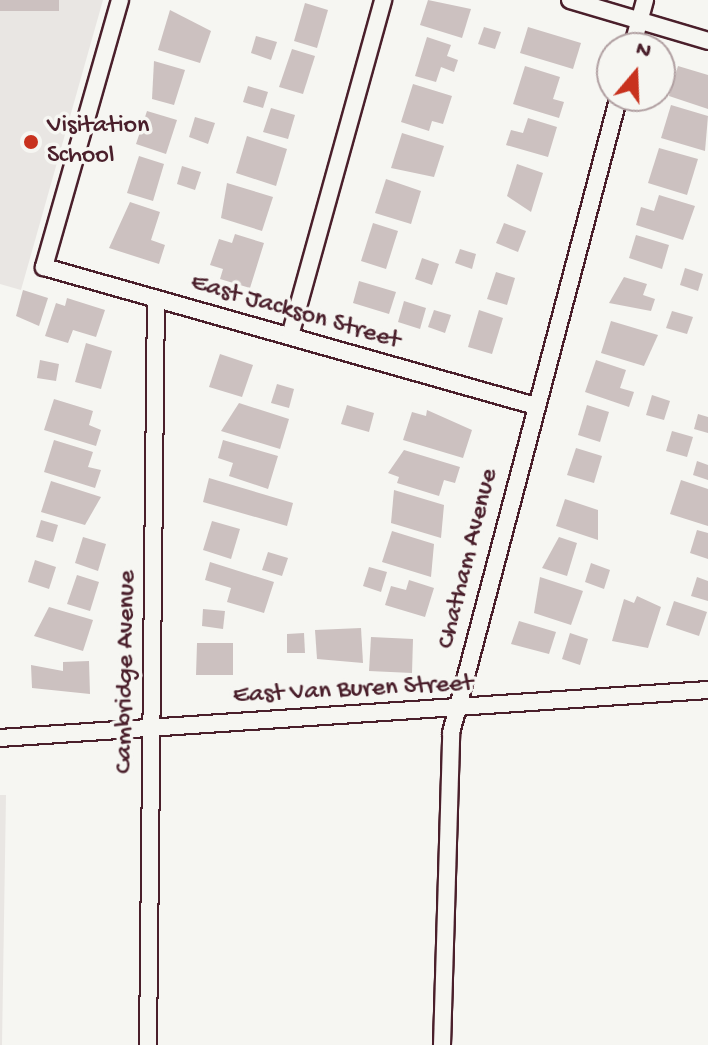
<!DOCTYPE html>
<style>
body{margin:0}
#map{position:relative;width:708px;height:1045px;overflow:hidden;background:#f6f6f2;font-family:"Gochi Hand",sans-serif}
div>[style]{position:absolute}
.built>*{inset:0;background:#e9e6e3}
.building>*{inset:0;background:#ccc1c0}
.roads{filter:drop-shadow(2px 0 #4a1f2b) drop-shadow(-2px 0 #4a1f2b) drop-shadow(0 2px #4a1f2b) drop-shadow(0 -2px #4a1f2b)}
.street>*{height:16px;margin:-8px;padding:0 8px;transform-origin:8px;border-radius:8px;background:#f6f6f2}
.dots>*{width:22px;height:22px;translate:-50% -50%;box-sizing:border-box;border:4px solid #f6f6f2;border-radius:50%}
span{translate:-50% -50%;white-space:nowrap;text-align:center;line-height:1.15;-webkit-text-stroke:7px #f6f6f2;paint-order:stroke}
.poi-label{font-size:26px;color:#4a1f2b}
.left{translate:0 -50%;text-align:left}
.street-label{font-size:26px;color:#4a1f2b}
.north{position:absolute;left:596px;top:32px;width:80px;height:80px;box-sizing:border-box;background:#f6f6f2;border:2px solid #b1a0a2;border-radius:50%;rotate:19deg;font-size:22px;font-weight:700;line-height:32px;text-align:center;color:#4a1f2b}
.north::after{content:'';display:block;margin:auto;width:28px;height:36px;background:#c8321e;clip-path:polygon(50% 0,100% 100%,50% 72%,0 100%)}
</style>
<div id="map">
<div class="built">
<i style="clip-path:polygon(0 0,103px 0,21px 290px,0 284px)"></i>
<i style="clip-path:polygon(0 795px,6px 795px,2px 1045px,0 1045px)"></i>
</div>
<div class="building">
<i style="clip-path:polygon(0 0,59px 0,59px 11px,0 11px)"></i>
<i style="clip-path:polygon(428px 0,471px 9px,462px 38px,420px 25px)"></i>
<i style="clip-path:polygon(305px 3px,328px 10px,317px 48px,294px 41px)"></i>
<i style="clip-path:polygon(170px 10px,211px 31px,200px 63px,158px 50px)"></i>
<i style="clip-path:polygon(484px 27px,501px 32px,495px 49px,478px 44px)"></i>
<i style="clip-path:polygon(528px 27px,581px 43px,573px 69px,520px 53px)"></i>
<i style="clip-path:polygon(256px 36px,277px 42px,271px 60px,251px 53px)"></i>
<i style="clip-path:polygon(427px 37px,451px 45px,447px 56px,458px 60px,454px 72px,441px 67px,436px 82px,415px 76px)"></i>
<i style="clip-path:polygon(292px 49px,315px 56px,303px 94px,279px 87px)"></i>
<i style="clip-path:polygon(154px 61px,185px 70px,174px 105px,152px 99px)"></i>
<i style="clip-path:polygon(525px 66px,560px 77px,553px 99px,564px 102px,559px 118px,513px 104px)"></i>
<i style="clip-path:polygon(678px 66px,708px 75px,708px 109px,669px 96px)"></i>
<i style="clip-path:polygon(413px 84px,452px 96px,443px 124px,432px 121px,429px 131px,401px 122px)"></i>
<i style="clip-path:polygon(248px 86px,268px 92px,263px 108px,243px 102px)"></i>
<i style="clip-path:polygon(671px 105px,708px 116px,705px 151px,661px 138px)"></i>
<i style="clip-path:polygon(271px 108px,295px 115px,288px 139px,263px 132px)"></i>
<i style="clip-path:polygon(147px 111px,177px 120px,166px 154px,136px 144px)"></i>
<i style="clip-path:polygon(195px 117px,215px 123px,208px 144px,189px 137px)"></i>
<i style="clip-path:polygon(528px 118px,557px 127px,548px 157px,506px 145px,511px 130px,523px 133px)"></i>
<i style="clip-path:polygon(402px 133px,444px 146px,434px 177px,391px 168px)"></i>
<i style="clip-path:polygon(247px 136px,287px 149px,276px 186px,236px 173px)"></i>
<i style="clip-path:polygon(659px 148px,698px 159px,687px 195px,648px 183px)"></i>
<i style="clip-path:polygon(139px 156px,164px 164px,153px 201px,127px 193px)"></i>
<i style="clip-path:polygon(517px 164px,543px 173px,531px 212px,507px 196px)"></i>
<i style="clip-path:polygon(182px 166px,201px 172px,195px 190px,177px 184px)"></i>
<i style="clip-path:polygon(386px 179px,421px 191px,411px 224px,375px 213px)"></i>
<i style="clip-path:polygon(227px 183px,273px 197px,262px 231px,221px 218px)"></i>
<i style="clip-path:polygon(659px 195px,695px 206px,683px 240px,636px 225px,641px 207px,654px 211px)"></i>
<i style="clip-path:polygon(130px 202px,160px 212px,151px 240px,165px 245px,159px 264px,109px 248px)"></i>
<i style="clip-path:polygon(373px 223px,398px 231px,386px 269px,361px 261px)"></i>
<i style="clip-path:polygon(504px 223px,526px 231px,518px 252px,496px 243px)"></i>
<i style="clip-path:polygon(235px 234px,264px 243px,250px 288px,220px 279px,223px 269px,210px 265px,219px 239px,232px 243px)"></i>
<i style="clip-path:polygon(636px 235px,669px 245px,662px 269px,629px 258px)"></i>
<i style="clip-path:polygon(460px 249px,476px 254px,472px 269px,455px 263px)"></i>
<i style="clip-path:polygon(422px 258px,439px 264px,432px 285px,415px 279px)"></i>
<i style="clip-path:polygon(685px 268px,703px 274px,698px 291px,680px 285px)"></i>
<i style="clip-path:polygon(496px 272px,515px 278px,507px 305px,487px 299px)"></i>
<i style="clip-path:polygon(624px 277px,647px 284px,643px 295px,655px 299px,651px 311px,609px 303px)"></i>
<i style="clip-path:polygon(359px 281px,396px 292px,389px 314px,353px 303px)"></i>
<i style="clip-path:polygon(23px 290px,48px 298px,39px 326px,16px 316px)"></i>
<i style="clip-path:polygon(67px 298px,105px 310px,96px 337px,73px 330px,68px 343px,45px 336px,56px 303px,65px 306px)"></i>
<i style="clip-path:polygon(404px 301px,426px 308px,420px 329px,398px 322px)"></i>
<i style="clip-path:polygon(434px 310px,451px 315px,445px 333px,428px 327px)"></i>
<i style="clip-path:polygon(479px 310px,503px 318px,492px 354px,468px 347px)"></i>
<i style="clip-path:polygon(672px 311px,693px 317px,687px 334px,666px 328px)"></i>
<i style="clip-path:polygon(611px 321px,658px 335px,644px 366px,601px 353px)"></i>
<i style="clip-path:polygon(86px 343px,112px 351px,101px 389px,75px 382px)"></i>
<i style="clip-path:polygon(220px 354px,253px 365px,242px 397px,209px 387px)"></i>
<i style="clip-path:polygon(40px 360px,59px 364px,56px 381px,37px 378px)"></i>
<i style="clip-path:polygon(596px 360px,626px 370px,620px 388px,634px 392px,629px 407px,585px 392px)"></i>
<i style="clip-path:polygon(277px 384px,294px 389px,289px 408px,271px 403px)"></i>
<i style="clip-path:polygon(652px 395px,670px 401px,664px 420px,646px 415px)"></i>
<i style="clip-path:polygon(54px 399px,93px 411px,89px 425px,101px 430px,96px 446px,44px 430px)"></i>
<i style="clip-path:polygon(239px 403px,289px 419px,280px 449px,221px 431px)"></i>
<i style="clip-path:polygon(347px 405px,374px 413px,369px 432px,341px 424px)"></i>
<i style="clip-path:polygon(587px 405px,609px 412px,600px 442px,578px 435px)"></i>
<i style="clip-path:polygon(427px 410px,472px 430px,463px 458px,403px 440px,412px 412px,426px 416px)"></i>
<i style="clip-path:polygon(698px 414px,708px 417px,708px 433px,694px 429px)"></i>
<i style="clip-path:polygon(672px 431px,693px 437px,687px 457px,666px 451px)"></i>
<i style="clip-path:polygon(54px 440px,93px 452px,88px 467px,101px 470px,95px 488px,44px 472px)"></i>
<i style="clip-path:polygon(223px 440px,278px 456px,268px 489px,229px 476px,233px 463px,218px 458px)"></i>
<i style="clip-path:polygon(576px 448px,602px 456px,594px 483px,567px 475px)"></i>
<i style="clip-path:polygon(404px 450px,460px 467px,455px 483px,444px 480px,439px 496px,397px 483px,399px 477px,388px 473px)"></i>
<i style="clip-path:polygon(697px 461px,708px 465px,708px 480px,693px 475px)"></i>
<i style="clip-path:polygon(209px 478px,293px 503px,287px 526px,203px 502px)"></i>
<i style="clip-path:polygon(681px 480px,708px 489px,708px 526px,670px 514px)"></i>
<i style="clip-path:polygon(51px 481px,101px 497px,85px 525px,41px 512px)"></i>
<i style="clip-path:polygon(394px 490px,444px 505px,441px 538px,391px 523px)"></i>
<i style="clip-path:polygon(565px 499px,598px 510px,598px 540px,556px 526px)"></i>
<i style="clip-path:polygon(41px 520px,58px 525px,53px 542px,36px 537px)"></i>
<i style="clip-path:polygon(212px 521px,240px 529px,231px 559px,203px 550px)"></i>
<i style="clip-path:polygon(697px 530px,708px 533px,708px 559px,690px 553px)"></i>
<i style="clip-path:polygon(392px 531px,434px 544px,431px 577px,382px 562px)"></i>
<i style="clip-path:polygon(83px 537px,106px 544px,98px 571px,75px 563px)"></i>
<i style="clip-path:polygon(559px 537px,577px 543px,567px 576px,542px 568px)"></i>
<i style="clip-path:polygon(268px 552px,288px 558px,282px 576px,262px 570px)"></i>
<i style="clip-path:polygon(35px 560px,56px 567px,49px 589px,28px 582px)"></i>
<i style="clip-path:polygon(210px 562px,274px 582px,264px 613px,227px 602px,231px 588px,205px 580px)"></i>
<i style="clip-path:polygon(591px 563px,610px 570px,604px 589px,585px 582px)"></i>
<i style="clip-path:polygon(369px 567px,387px 572px,381px 592px,363px 586px)"></i>
<i style="clip-path:polygon(77px 575px,99px 582px,90px 611px,67px 604px)"></i>
<i style="clip-path:polygon(540px 577px,583px 591px,571px 625px,534px 613px)"></i>
<i style="clip-path:polygon(697px 577px,708px 581px,708px 601px,691px 596px)"></i>
<i style="clip-path:polygon(409px 580px,434px 588px,425px 617px,385px 605px,391px 586px,406px 590px)"></i>
<i style="clip-path:polygon(637px 596px,661px 607px,648px 648px,612px 641px,624px 599px,634px 603px)"></i>
<i style="clip-path:polygon(674px 601px,707px 612px,699px 636px,666px 625px)"></i>
<i style="clip-path:polygon(49px 607px,93px 620px,83px 651px,34px 636px)"></i>
<i style="clip-path:polygon(203px 609px,225px 611px,223px 629px,202px 626px)"></i>
<i style="clip-path:polygon(519px 621px,556px 632px,549px 654px,511px 644px)"></i>
<i style="clip-path:polygon(361px 628px,363px 663px,317px 659px,315px 630px)"></i>
<i style="clip-path:polygon(304px 633px,305px 653px,287px 653px,287px 634px)"></i>
<i style="clip-path:polygon(570px 633px,588px 639px,580px 665px,562px 659px)"></i>
<i style="clip-path:polygon(371px 637px,413px 639px,412px 673px,369px 671px)"></i>
<i style="clip-path:polygon(197px 643px,233px 643px,233px 675px,196px 675px)"></i>
<i style="clip-path:polygon(89px 661px,90px 694px,32px 688px,31px 665px,63px 671px,63px 662px)"></i>
</div>
<div class="roads">
<div class="street">
<i style="left:120px;top:0;width:278px;rotate:105.9deg"></i>
<i style="left:44px;top:267px;width:507px;rotate:15.79deg"></i>
<i style="left:570px;top:0;width:144px;rotate:16.5deg"></i>
<i style="left:632px;top:48px;width:50px;rotate:-74.8deg"></i>
<i style="left:290px;top:336px;width:349px;rotate:-74.5deg"></i>
<i style="left:0;top:738px;width:710px;rotate:-3.88deg"></i>
<i style="left:148px;top:1045px;width:746px;rotate:-89.39deg"></i>
<i style="left:442px;top:1045px;width:312px;rotate:-88.3deg"></i>
<i style="left:451px;top:733px;width:659px;rotate:-75.23deg"></i>
</div>
</div>
<div class="dots">
<i style="left:31px;top:142px;background:#c8321e"></i>
</div>
<div class="poi-label">
<span class="left" style="left:47px;top:142px">Visitation<br>School</span>
</div>
<div class="street-label">
<span style="left:295px;top:313px;rotate:16deg">East Jackson Street</span>
<span style="left:469px;top:559px;rotate:-76deg">Chatham Avenue</span>
<span style="left:127px;top:672px;rotate:-89deg">Cambridge Avenue</span>
<span style="left:353px;top:691px;rotate:-3deg">East Van Buren Street</span>
</div>
<div class="north">N</div>
</div>
